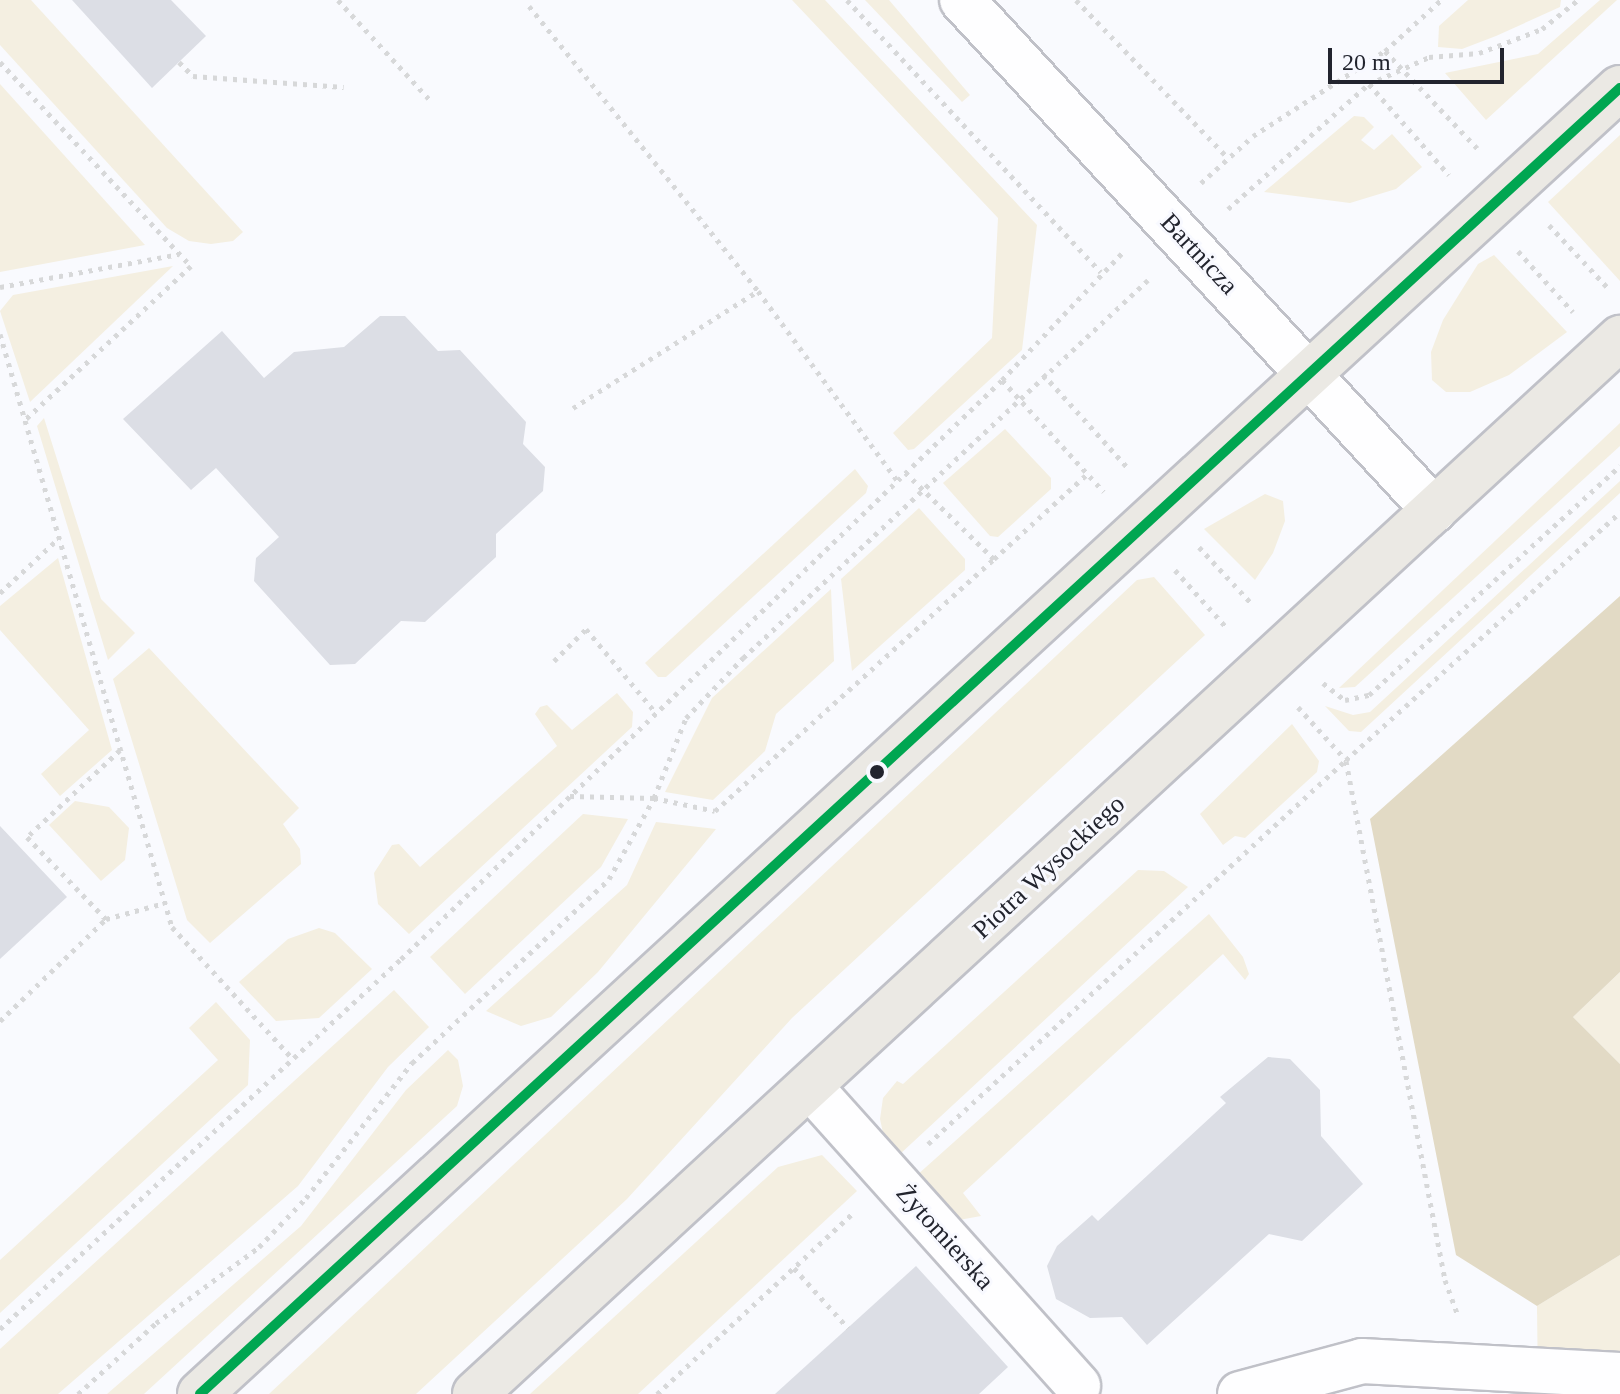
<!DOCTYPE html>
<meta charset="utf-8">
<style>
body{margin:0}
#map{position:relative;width:1620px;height:1394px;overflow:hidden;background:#f9fafe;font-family:Georgia,serif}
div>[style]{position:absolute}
.green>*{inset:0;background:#f4efe1}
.forest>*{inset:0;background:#e2dac5}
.building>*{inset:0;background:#dcdee5}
.path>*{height:5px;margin-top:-2.5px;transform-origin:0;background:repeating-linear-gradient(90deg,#d7d8d9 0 4px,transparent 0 10px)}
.roads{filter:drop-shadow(2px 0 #c0c1c8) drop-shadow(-2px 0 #c0c1c8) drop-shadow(0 2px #c0c1c8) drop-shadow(0 -2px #c0c1c8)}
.minor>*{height:44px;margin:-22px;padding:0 22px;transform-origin:22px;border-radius:22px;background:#fefeff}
.major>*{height:44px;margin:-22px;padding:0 22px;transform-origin:22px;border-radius:22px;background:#ebe9e4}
.bus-1>*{height:10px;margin:-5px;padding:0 5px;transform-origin:5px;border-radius:5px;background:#00a651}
.dots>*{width:22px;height:22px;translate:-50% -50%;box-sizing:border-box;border:4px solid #f8f9ff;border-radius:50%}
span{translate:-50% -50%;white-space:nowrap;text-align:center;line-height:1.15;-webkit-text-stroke:6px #f8f9ff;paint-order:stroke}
.street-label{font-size:26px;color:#22242e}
.scale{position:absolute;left:1328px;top:48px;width:176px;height:36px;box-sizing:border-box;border:4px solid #22242e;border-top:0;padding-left:10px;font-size:24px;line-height:28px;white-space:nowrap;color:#22242e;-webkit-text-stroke:6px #f8f9ff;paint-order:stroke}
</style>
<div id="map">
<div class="green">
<i style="clip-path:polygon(0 0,31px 0,243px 232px,233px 241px,211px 244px,189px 241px,167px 228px,0 45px)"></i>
<i style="clip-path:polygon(792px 0,825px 0,1037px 225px,1022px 350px,914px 449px,908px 450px,893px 433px,992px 338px,998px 218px)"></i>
<i style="clip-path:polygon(865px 0,889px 0,970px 95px,962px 102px)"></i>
<i style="clip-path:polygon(1468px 0,1561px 0,1560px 7px,1496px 36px,1462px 49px,1438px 47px,1439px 26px)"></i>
<i style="clip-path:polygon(1600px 0,1617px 0,1486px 120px,1445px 73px,1538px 54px)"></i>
<i style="clip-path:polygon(0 84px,145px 245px,0 272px)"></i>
<i style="clip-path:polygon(1354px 116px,1364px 117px,1374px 127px,1361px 140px,1374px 150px,1392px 134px,1422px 167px,1396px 189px,1350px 203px,1264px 192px)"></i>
<i style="clip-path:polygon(1620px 135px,1620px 281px,1548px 202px)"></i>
<i style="clip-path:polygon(1494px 255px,1567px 332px,1509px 375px,1470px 392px,1446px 392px,1432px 380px,1431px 352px,1443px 320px,1478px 264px)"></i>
<i style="clip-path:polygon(173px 266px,30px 402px,0 311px,13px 295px)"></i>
<i style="clip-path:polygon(44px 418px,101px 599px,135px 633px,108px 660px,37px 426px)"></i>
<i style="clip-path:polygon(1620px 423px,1620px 446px,1355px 687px,1339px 688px)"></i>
<i style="clip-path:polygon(1005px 429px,1051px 478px,1051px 489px,998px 537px,990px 536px,943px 483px)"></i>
<i style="clip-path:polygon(855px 469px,868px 486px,866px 493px,666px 677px,658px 677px,645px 663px)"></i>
<i style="clip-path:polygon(1620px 481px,1620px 493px,1361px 732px,1349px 731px,1325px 706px,1353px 715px,1370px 712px)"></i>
<i style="clip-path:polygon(1265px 494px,1283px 501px,1285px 521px,1273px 553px,1255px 580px,1204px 529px)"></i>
<i style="clip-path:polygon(919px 508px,965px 559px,965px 570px,852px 671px,841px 579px)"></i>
<i style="clip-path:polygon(58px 558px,112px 750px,60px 796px,41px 774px,89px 730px,0 630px,0 606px)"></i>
<i style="clip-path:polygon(1154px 577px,1205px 635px,792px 1018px,627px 1199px,416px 1394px,269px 1394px,1137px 580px)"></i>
<i style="clip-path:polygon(831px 589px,834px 661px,776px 714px,765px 751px,713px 800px,665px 792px,712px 698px)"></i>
<i style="clip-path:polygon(149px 648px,299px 808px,283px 824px,300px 849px,301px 864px,210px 943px,187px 920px,113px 679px)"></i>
<i style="clip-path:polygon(617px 693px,633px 712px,632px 727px,409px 934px,378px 904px,374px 873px,392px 845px,399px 844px,420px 867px,557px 746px,535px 714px,540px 707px,547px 705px,572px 730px)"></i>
<i style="clip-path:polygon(1292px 724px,1319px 761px,1317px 772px,1245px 838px,1235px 836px,1223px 845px,1200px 814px)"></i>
<i style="clip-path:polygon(75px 801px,109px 807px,129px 828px,125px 860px,101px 881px,49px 825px)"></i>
<i style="clip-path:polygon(583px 814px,628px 819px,601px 867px,465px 994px,430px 957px)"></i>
<i style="clip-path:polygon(656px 822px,716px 829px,598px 972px,551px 1017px,521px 1026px,486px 1011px,627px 885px)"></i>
<i style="clip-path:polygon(1138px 870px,1164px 871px,1188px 887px,899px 1155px,885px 1142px,880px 1119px,883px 1098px,897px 1081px,903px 1084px)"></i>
<i style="clip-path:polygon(1209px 914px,1243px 957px,1249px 974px,1245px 980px,1223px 954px,963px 1193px,981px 1216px,959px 1220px,948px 1213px,916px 1176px)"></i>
<i style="clip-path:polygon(319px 928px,335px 933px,372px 969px,319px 1018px,276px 1021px,239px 982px,288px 939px)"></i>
<i style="clip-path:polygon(1620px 972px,1620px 1064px,1573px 1017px)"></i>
<i style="clip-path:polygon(394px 990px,429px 1027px,388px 1067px,298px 1186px,58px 1394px,0 1394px,0 1349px)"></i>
<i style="clip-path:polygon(216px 1002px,250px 1040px,248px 1085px,0 1313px,0 1260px,218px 1060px,189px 1028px)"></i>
<i style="clip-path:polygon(448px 1050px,458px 1060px,463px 1086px,457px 1106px,144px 1394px,107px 1394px,301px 1226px,406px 1090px)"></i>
<i style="clip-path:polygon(822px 1155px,857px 1191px,638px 1394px,530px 1394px,778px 1167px)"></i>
<i style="clip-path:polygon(1620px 1255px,1620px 1394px,1538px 1394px,1537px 1306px)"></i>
</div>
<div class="forest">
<i style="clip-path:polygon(1620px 596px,1620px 972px,1573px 1017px,1620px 1064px,1620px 1255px,1537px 1306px,1456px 1255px,1370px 819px)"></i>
</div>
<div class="building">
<i style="clip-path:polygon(72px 0,171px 0,206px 36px,152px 88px)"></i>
<i style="clip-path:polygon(380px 316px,405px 316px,438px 351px,460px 350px,526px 422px,523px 444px,545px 467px,543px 491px,496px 534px,496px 557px,425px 622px,401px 621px,355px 664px,330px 665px,254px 581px,256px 558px,279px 537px,216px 468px,191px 490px,123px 419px,222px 331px,264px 378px,294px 352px,344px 347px)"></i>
<i style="clip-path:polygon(0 826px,67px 897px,0 959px)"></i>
<i style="clip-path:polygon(1268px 1057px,1290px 1059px,1320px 1090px,1321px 1136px,1363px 1184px,1302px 1241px,1269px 1234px,1147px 1345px,1122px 1317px,1090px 1318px,1056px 1299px,1047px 1266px,1057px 1246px,1092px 1215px,1098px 1221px,1226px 1103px,1220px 1097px)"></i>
<i style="clip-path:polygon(916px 1266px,1008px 1367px,979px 1394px,775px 1394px)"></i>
</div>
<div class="path">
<i style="left:338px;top:0;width:137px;rotate:47.4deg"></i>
<i style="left:847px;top:0;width:372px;rotate:47deg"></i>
<i style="left:1076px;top:0;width:219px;rotate:46.1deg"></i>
<i style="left:529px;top:6px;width:366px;rotate:51.2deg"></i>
<i style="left:758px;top:291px;width:235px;rotate:53.7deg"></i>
<i style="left:1385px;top:51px;width:134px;rotate:46.5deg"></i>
<i style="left:0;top:62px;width:279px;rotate:46.9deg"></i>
<i style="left:191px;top:266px;width:225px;rotate:137.2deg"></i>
<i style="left:179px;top:62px;width:20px;rotate:45deg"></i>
<i style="left:193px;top:76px;width:151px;rotate:4.2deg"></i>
<i style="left:1369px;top:84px;width:121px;rotate:48.7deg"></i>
<i style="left:1201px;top:183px;width:70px;rotate:-42.1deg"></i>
<i style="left:1253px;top:136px;width:157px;rotate:-32.8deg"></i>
<i style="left:1385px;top:51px;width:76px;rotate:-42.3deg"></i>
<i style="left:1228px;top:209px;width:188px;rotate:-41.6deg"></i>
<i style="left:1369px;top:84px;width:66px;rotate:-24.2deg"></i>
<i style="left:1429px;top:57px;width:50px;rotate:-4.6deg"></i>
<i style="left:1479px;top:53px;width:67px;rotate:-20.9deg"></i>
<i style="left:1542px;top:29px;width:46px;rotate:-38.9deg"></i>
<i style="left:1549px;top:225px;width:86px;rotate:46.9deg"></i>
<i style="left:1518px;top:251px;width:82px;rotate:48deg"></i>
<i style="left:0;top:287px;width:182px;rotate:-10.4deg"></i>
<i style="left:0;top:334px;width:617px;rotate:73.83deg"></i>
<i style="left:172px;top:927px;width:179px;rotate:47.5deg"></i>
<i style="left:1043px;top:374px;width:127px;rotate:47.9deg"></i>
<i style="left:1002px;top:380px;width:151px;rotate:47.7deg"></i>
<i style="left:573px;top:408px;width:219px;rotate:-32.3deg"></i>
<i style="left:1199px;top:547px;width:78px;rotate:47.1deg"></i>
<i style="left:994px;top:559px;width:126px;rotate:-42.4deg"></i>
<i style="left:1175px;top:570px;width:78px;rotate:48.1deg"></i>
<i style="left:0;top:593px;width:81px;rotate:-43deg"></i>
<i style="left:554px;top:661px;width:45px;rotate:-45deg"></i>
<i style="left:586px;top:629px;width:109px;rotate:50.2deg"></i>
<i style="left:1323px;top:683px;width:28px;rotate:38deg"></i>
<i style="left:1345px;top:700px;width:25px;rotate:-12deg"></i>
<i style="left:1369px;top:695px;width:340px;rotate:-42.4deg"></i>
<i style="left:1298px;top:707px;width:72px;rotate:47.8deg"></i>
<i style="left:1346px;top:760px;width:370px;rotate:-42.1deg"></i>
<i style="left:120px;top:750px;width:127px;rotate:136.9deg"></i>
<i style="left:27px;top:837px;width:114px;rotate:46.1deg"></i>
<i style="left:106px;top:919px;width:60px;rotate:-15.4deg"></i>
<i style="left:1346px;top:761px;width:528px;rotate:79.2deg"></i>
<i style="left:1445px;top:1280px;width:37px;rotate:70deg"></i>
<i style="left:570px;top:796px;width:84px;rotate:1.4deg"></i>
<i style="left:654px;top:798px;width:62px;rotate:12deg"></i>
<i style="left:715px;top:811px;width:376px;rotate:-42.1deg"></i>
<i style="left:994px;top:559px;width:124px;rotate:-135.7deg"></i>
<i style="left:0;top:1021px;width:147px;rotate:-43.9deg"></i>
<i style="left:928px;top:1144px;width:568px;rotate:-42.57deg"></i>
<i style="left:794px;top:1268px;width:81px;rotate:48deg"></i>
<i style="left:0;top:1329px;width:546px;rotate:-42.7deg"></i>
<i style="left:401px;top:959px;width:835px;rotate:-43.93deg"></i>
<i style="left:1002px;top:380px;width:179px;rotate:-46.6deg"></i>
<i style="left:78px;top:1394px;width:105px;rotate:-42.3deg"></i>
<i style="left:156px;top:1323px;width:128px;rotate:-36.4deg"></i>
<i style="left:259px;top:1247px;width:68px;rotate:-46.2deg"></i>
<i style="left:306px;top:1198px;width:172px;rotate:-51.9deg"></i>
<i style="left:412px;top:1063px;width:270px;rotate:-43deg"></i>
<i style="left:609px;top:879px;width:93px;rotate:-60.9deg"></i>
<i style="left:654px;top:798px;width:86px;rotate:-68.2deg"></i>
<i style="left:686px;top:718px;width:83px;rotate:-46.5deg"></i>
<i style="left:743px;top:658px;width:554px;rotate:-43.03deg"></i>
<i style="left:657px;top:1394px;width:267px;rotate:-42.7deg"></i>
</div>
<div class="roads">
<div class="minor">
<i style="left:962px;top:0;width:695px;rotate:47.22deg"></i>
<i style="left:811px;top:1088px;width:400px;rotate:48.1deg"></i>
<i style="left:1240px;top:1394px;width:126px;rotate:-15.1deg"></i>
<i style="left:1362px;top:1361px;width:258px;rotate:3.1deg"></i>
</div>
<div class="major">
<i style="left:200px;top:1394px;width:1929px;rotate:-42.61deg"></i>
<i style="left:475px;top:1394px;width:1558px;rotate:-42.68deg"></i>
</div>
</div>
<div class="bus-1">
<i style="left:200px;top:1394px;width:1929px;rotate:-42.61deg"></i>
</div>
<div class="dots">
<i style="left:877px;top:772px;background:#22242e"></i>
</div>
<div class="street-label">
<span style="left:1199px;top:254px;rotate:47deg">Bartnicza</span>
<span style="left:1049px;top:867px;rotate:-43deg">Piotra Wysockiego</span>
<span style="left:945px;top:1237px;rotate:48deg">Żytomierska</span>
</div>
<div class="scale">20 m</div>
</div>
